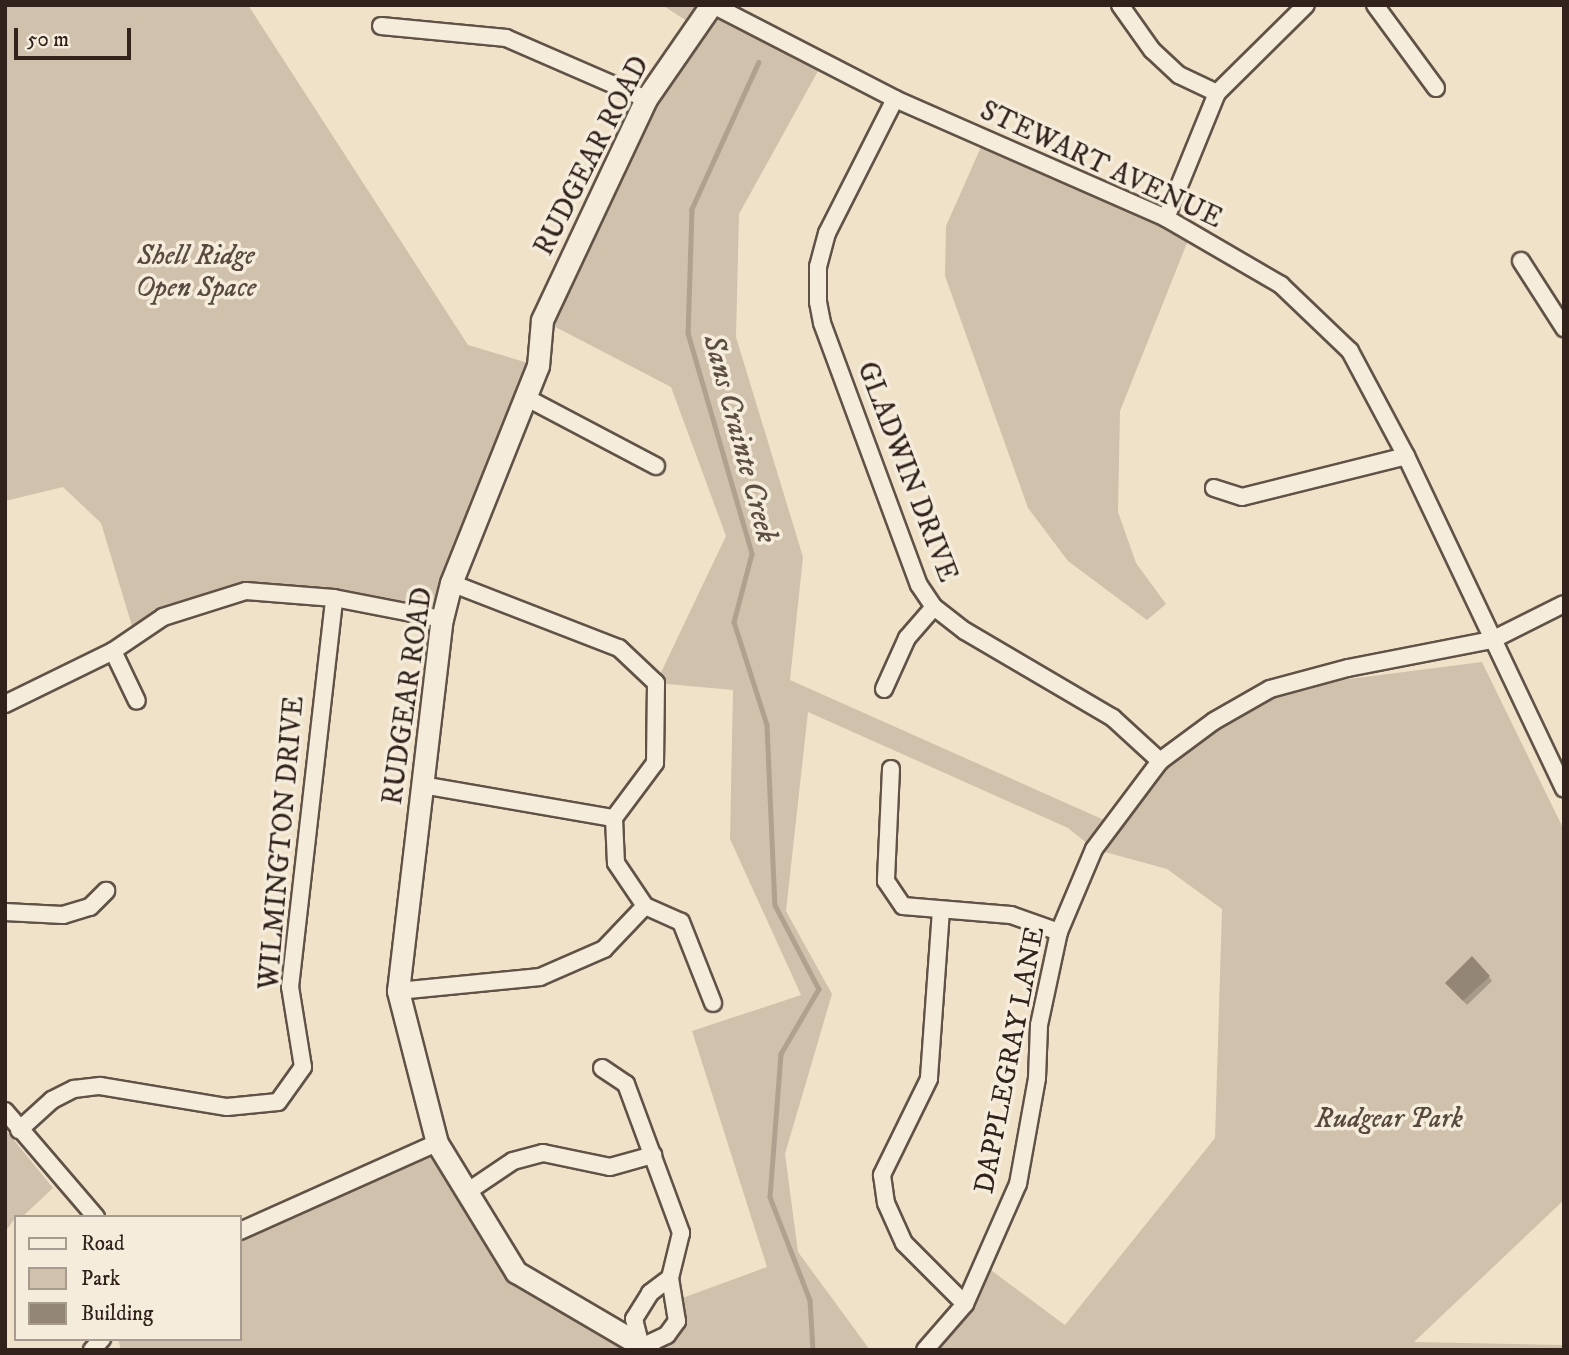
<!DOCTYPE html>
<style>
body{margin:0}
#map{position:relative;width:1569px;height:1355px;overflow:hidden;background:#f0e2c9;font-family:"IM FELL DW Pica",serif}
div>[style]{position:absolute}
.green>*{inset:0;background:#d0c1ac}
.shadow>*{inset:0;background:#0003}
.stream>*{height:4.5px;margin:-2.25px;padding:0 2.25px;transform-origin:2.25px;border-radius:2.25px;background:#afa18e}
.building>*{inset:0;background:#948676}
.roads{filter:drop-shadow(2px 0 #615247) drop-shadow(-2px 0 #615247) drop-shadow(0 2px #615247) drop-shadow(0 -2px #615247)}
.minor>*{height:16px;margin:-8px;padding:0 8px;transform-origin:8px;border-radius:8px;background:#f5ecdc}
.tertiary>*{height:21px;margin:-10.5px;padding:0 10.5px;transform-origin:10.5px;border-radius:10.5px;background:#f5ecdc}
span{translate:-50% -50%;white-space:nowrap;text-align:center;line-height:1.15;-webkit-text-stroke:7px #f5ecdc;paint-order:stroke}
.street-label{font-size:28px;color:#31221c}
.park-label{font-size:28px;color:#594a40;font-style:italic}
.water-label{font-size:30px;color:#5d4e44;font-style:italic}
.frame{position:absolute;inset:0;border:7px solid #31221c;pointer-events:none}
.legend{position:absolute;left:14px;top:1215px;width:228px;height:126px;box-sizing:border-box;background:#f5ecdc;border:2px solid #a79b8f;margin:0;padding:9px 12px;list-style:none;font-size:21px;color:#31221c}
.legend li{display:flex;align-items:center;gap:14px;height:35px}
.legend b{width:35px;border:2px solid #a79b8f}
.scale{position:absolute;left:14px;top:28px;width:117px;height:32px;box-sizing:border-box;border:4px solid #31221c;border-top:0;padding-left:9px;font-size:21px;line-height:24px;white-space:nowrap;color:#31221c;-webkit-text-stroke:5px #f5ecdc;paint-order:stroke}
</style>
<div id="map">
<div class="green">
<i style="clip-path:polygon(5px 5px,248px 5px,468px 345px,538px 366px,442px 619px,246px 591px,135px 636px,101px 523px,63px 487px,5px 501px)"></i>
<i style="clip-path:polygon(662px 5px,713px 5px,823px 62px,739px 214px,736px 337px,803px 557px,790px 680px,1111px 823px,1160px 761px,1270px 689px,1482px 662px,1564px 830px,1564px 1200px,1414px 1342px,1564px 1345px,1564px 1350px,925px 1350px,984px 1265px,1065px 1325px,1215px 1138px,1222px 909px,1167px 869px,1094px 849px,1068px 828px,808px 712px,786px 911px,832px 994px,785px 1154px,798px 1252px,870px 1350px,121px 1350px,118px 1339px,240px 1339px,240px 1231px,437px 1143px,516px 1272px,641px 1347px,667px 1335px,677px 1300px,767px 1267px,692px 1031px,801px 995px,730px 839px,733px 690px,656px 683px,726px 536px,671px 387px,542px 320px,695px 26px)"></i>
<i style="clip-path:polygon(985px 138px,1191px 233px,1120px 411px,1118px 512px,1136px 563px,1166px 604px,1147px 620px,1068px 561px,1028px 508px,945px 276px,946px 226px)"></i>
<i style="clip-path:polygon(5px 1129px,53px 1188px,22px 1217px,16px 1217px,5px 1232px)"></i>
</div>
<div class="shadow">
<i style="clip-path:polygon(1489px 977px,1492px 981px,1467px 1005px,1450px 987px)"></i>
</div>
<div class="stream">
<i style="left:759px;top:62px;width:162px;rotate:114.5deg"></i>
<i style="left:692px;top:209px;width:124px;rotate:91.8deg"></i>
<i style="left:688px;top:333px;width:230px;rotate:73.8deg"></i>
<i style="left:752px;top:554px;width:70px;rotate:104.8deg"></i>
<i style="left:734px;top:622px;width:108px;rotate:72.2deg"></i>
<i style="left:767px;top:725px;width:180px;rotate:87.5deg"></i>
<i style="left:775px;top:905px;width:95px;rotate:62.4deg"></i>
<i style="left:819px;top:989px;width:75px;rotate:120.3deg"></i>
<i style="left:781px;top:1054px;width:143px;rotate:94.4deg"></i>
<i style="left:770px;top:1197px;width:110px;rotate:68.8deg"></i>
<i style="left:810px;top:1300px;width:50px;rotate:86.6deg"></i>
</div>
<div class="building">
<i style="clip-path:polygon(1472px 956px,1490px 976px,1463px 1001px,1445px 983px)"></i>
</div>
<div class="roads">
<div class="minor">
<i style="left:713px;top:5px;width:205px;rotate:27.3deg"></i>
<i style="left:895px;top:99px;width:296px;rotate:23.7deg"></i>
<i style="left:1166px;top:218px;width:133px;rotate:30.2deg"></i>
<i style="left:1281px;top:285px;width:95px;rotate:43.7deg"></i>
<i style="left:1350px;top:351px;width:119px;rotate:61.9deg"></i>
<i style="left:1406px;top:456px;width:368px;rotate:64.6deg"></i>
<i style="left:1120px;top:5px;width:55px;rotate:54.6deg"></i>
<i style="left:1152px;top:50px;width:37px;rotate:43deg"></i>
<i style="left:1179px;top:75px;width:42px;rotate:25.3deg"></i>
<i style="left:1375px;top:5px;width:103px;rotate:53.7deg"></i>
<i style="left:381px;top:26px;width:126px;rotate:5.5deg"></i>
<i style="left:506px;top:38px;width:153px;rotate:23.5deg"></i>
<i style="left:895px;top:99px;width:150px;rotate:116.9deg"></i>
<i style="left:827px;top:233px;width:35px;rotate:105deg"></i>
<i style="left:818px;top:267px;width:35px;rotate:90deg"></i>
<i style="left:818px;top:302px;width:21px;rotate:79deg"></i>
<i style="left:822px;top:323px;width:279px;rotate:69.7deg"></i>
<i style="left:919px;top:585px;width:27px;rotate:56deg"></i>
<i style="left:934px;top:607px;width:39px;rotate:38deg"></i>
<i style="left:965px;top:631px;width:172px;rotate:30.4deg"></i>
<i style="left:1113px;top:718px;width:64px;rotate:42.5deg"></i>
<i style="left:1166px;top:218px;width:135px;rotate:-67.8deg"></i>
<i style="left:1217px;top:93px;width:125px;rotate:-44.7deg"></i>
<i style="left:1521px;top:261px;width:80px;rotate:57.3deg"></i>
<i style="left:525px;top:397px;width:148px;rotate:27.8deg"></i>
<i style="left:1214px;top:488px;width:29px;rotate:18deg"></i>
<i style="left:1242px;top:497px;width:169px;rotate:-14deg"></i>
<i style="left:451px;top:583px;width:180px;rotate:21.2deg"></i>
<i style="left:619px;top:648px;width:51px;rotate:43.4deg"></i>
<i style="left:656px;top:683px;width:80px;rotate:90.7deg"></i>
<i style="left:655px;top:763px;width:69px;rotate:126.7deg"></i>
<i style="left:614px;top:818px;width:45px;rotate:87.5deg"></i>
<i style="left:616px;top:863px;width:52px;rotate:56deg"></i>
<i style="left:645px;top:906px;width:39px;rotate:24deg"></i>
<i style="left:681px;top:922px;width:87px;rotate:68.4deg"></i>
<i style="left:113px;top:651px;width:55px;rotate:64.4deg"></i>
<i style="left:884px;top:689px;width:56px;rotate:-65.7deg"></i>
<i style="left:907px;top:638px;width:41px;rotate:-48.9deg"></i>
<i style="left:5px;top:704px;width:120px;rotate:-26.1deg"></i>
<i style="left:113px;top:651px;width:60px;rotate:-34.2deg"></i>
<i style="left:163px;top:617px;width:87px;rotate:-17.4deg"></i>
<i style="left:246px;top:591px;width:88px;rotate:4.5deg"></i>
<i style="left:334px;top:598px;width:110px;rotate:11deg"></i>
<i style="left:891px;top:769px;width:112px;rotate:92.6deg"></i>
<i style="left:886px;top:881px;width:30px;rotate:56deg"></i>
<i style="left:903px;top:906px;width:108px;rotate:4.8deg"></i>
<i style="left:1011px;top:915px;width:51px;rotate:19.5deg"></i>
<i style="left:422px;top:785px;width:195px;rotate:9.8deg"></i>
<i style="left:941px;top:910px;width:169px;rotate:94.1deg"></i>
<i style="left:929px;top:1079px;width:107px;rotate:116.1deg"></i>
<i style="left:882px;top:1175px;width:28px;rotate:82deg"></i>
<i style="left:886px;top:1203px;width:44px;rotate:65.8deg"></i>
<i style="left:904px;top:1243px;width:86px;rotate:45deg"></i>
<i style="left:5px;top:912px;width:58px;rotate:3deg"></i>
<i style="left:63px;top:915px;width:28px;rotate:-17deg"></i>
<i style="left:90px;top:907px;width:23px;rotate:-45deg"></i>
<i style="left:398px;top:991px;width:143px;rotate:-5.6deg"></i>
<i style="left:540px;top:977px;width:70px;rotate:-23.6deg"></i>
<i style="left:604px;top:949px;width:59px;rotate:-46.4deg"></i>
<i style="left:602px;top:1068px;width:29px;rotate:34deg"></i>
<i style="left:626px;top:1084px;width:159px;rotate:69.7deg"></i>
<i style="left:681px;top:1233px;width:46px;rotate:103.7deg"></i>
<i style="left:670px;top:1278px;width:44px;rotate:80.8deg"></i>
<i style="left:677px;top:1321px;width:17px;rotate:126deg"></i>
<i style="left:667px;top:1335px;width:29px;rotate:155deg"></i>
<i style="left:641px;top:1347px;width:29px;rotate:-104deg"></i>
<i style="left:634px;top:1319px;width:31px;rotate:-58deg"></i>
<i style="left:650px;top:1293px;width:25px;rotate:-37deg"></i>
<i style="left:5px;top:1111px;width:140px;rotate:49.4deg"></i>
<i style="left:19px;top:1130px;width:45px;rotate:-42.3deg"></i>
<i style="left:52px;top:1100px;width:25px;rotate:-27deg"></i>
<i style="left:74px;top:1089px;width:26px;rotate:-7deg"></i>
<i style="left:100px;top:1086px;width:129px;rotate:9.4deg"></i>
<i style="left:227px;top:1107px;width:51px;rotate:-5.6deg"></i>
<i style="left:278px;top:1102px;width:43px;rotate:-54.5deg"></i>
<i style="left:303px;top:1067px;width:81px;rotate:-99.2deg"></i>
<i style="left:290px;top:987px;width:391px;rotate:-83.5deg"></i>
<i style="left:467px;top:1192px;width:55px;rotate:-34deg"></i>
<i style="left:513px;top:1161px;width:31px;rotate:-15deg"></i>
<i style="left:543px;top:1153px;width:68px;rotate:11.8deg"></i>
<i style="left:610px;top:1167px;width:45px;rotate:-15.6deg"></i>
<i style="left:240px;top:1231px;width:216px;rotate:-24.1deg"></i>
<i style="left:92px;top:1350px;width:15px;rotate:-48deg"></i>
<i style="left:925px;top:1350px;width:61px;rotate:-49deg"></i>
<i style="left:965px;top:1304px;width:131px;rotate:-66.2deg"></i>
<i style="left:1018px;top:1184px;width:108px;rotate:-79.8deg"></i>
<i style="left:1037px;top:1078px;width:53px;rotate:-87.8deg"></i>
<i style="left:1039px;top:1025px;width:95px;rotate:-77.9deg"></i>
<i style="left:1059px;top:932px;width:90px;rotate:-67.1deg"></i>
<i style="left:1094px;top:849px;width:110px;rotate:-53.1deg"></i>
<i style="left:1160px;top:761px;width:67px;rotate:-36.5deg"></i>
<i style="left:1214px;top:721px;width:64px;rotate:-29.7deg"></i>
<i style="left:1270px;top:689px;width:81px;rotate:-15.1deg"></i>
<i style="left:1348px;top:668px;width:147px;rotate:-11deg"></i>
<i style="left:1492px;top:640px;width:80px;rotate:-26.6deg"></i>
</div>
<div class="tertiary">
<i style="left:649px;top:1350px;width:154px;rotate:-149.6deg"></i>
<i style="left:516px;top:1272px;width:151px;rotate:-121.5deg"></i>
<i style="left:437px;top:1143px;width:157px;rotate:-104.4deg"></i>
<i style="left:398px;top:991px;width:375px;rotate:-83.3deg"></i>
<i style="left:442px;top:619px;width:37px;rotate:-76deg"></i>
<i style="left:451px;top:583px;width:234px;rotate:-68.2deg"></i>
<i style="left:538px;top:366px;width:46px;rotate:-85deg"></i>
<i style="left:542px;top:320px;width:244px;rotate:-64.8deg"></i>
<i style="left:646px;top:99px;width:114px;rotate:-55.3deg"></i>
</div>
</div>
<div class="street-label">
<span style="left:592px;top:156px;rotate:-63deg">RUDGEAR ROAD</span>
<span style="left:1101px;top:165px;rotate:25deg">STEWART AVENUE</span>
<span style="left:907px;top:472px;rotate:69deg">GLADWIN DRIVE</span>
<span style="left:408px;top:696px;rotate:-82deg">RUDGEAR ROAD</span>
<span style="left:282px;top:843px;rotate:-85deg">WILMINGTON DRIVE</span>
<span style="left:1010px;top:1060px;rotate:-79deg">DAPPLEGRAY LANE</span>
</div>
<div class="park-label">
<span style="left:196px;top:272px">Shell Ridge<br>Open Space</span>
<span style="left:1389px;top:1119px">Rudgear Park</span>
</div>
<div class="water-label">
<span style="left:739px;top:439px;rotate:75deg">Sans Crainte Creek</span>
</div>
<div class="frame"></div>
<ul class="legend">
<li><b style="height:9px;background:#f5ecdc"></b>Road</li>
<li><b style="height:19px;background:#d0c1ac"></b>Park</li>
<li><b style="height:19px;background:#948676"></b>Building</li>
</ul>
<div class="scale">50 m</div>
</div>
